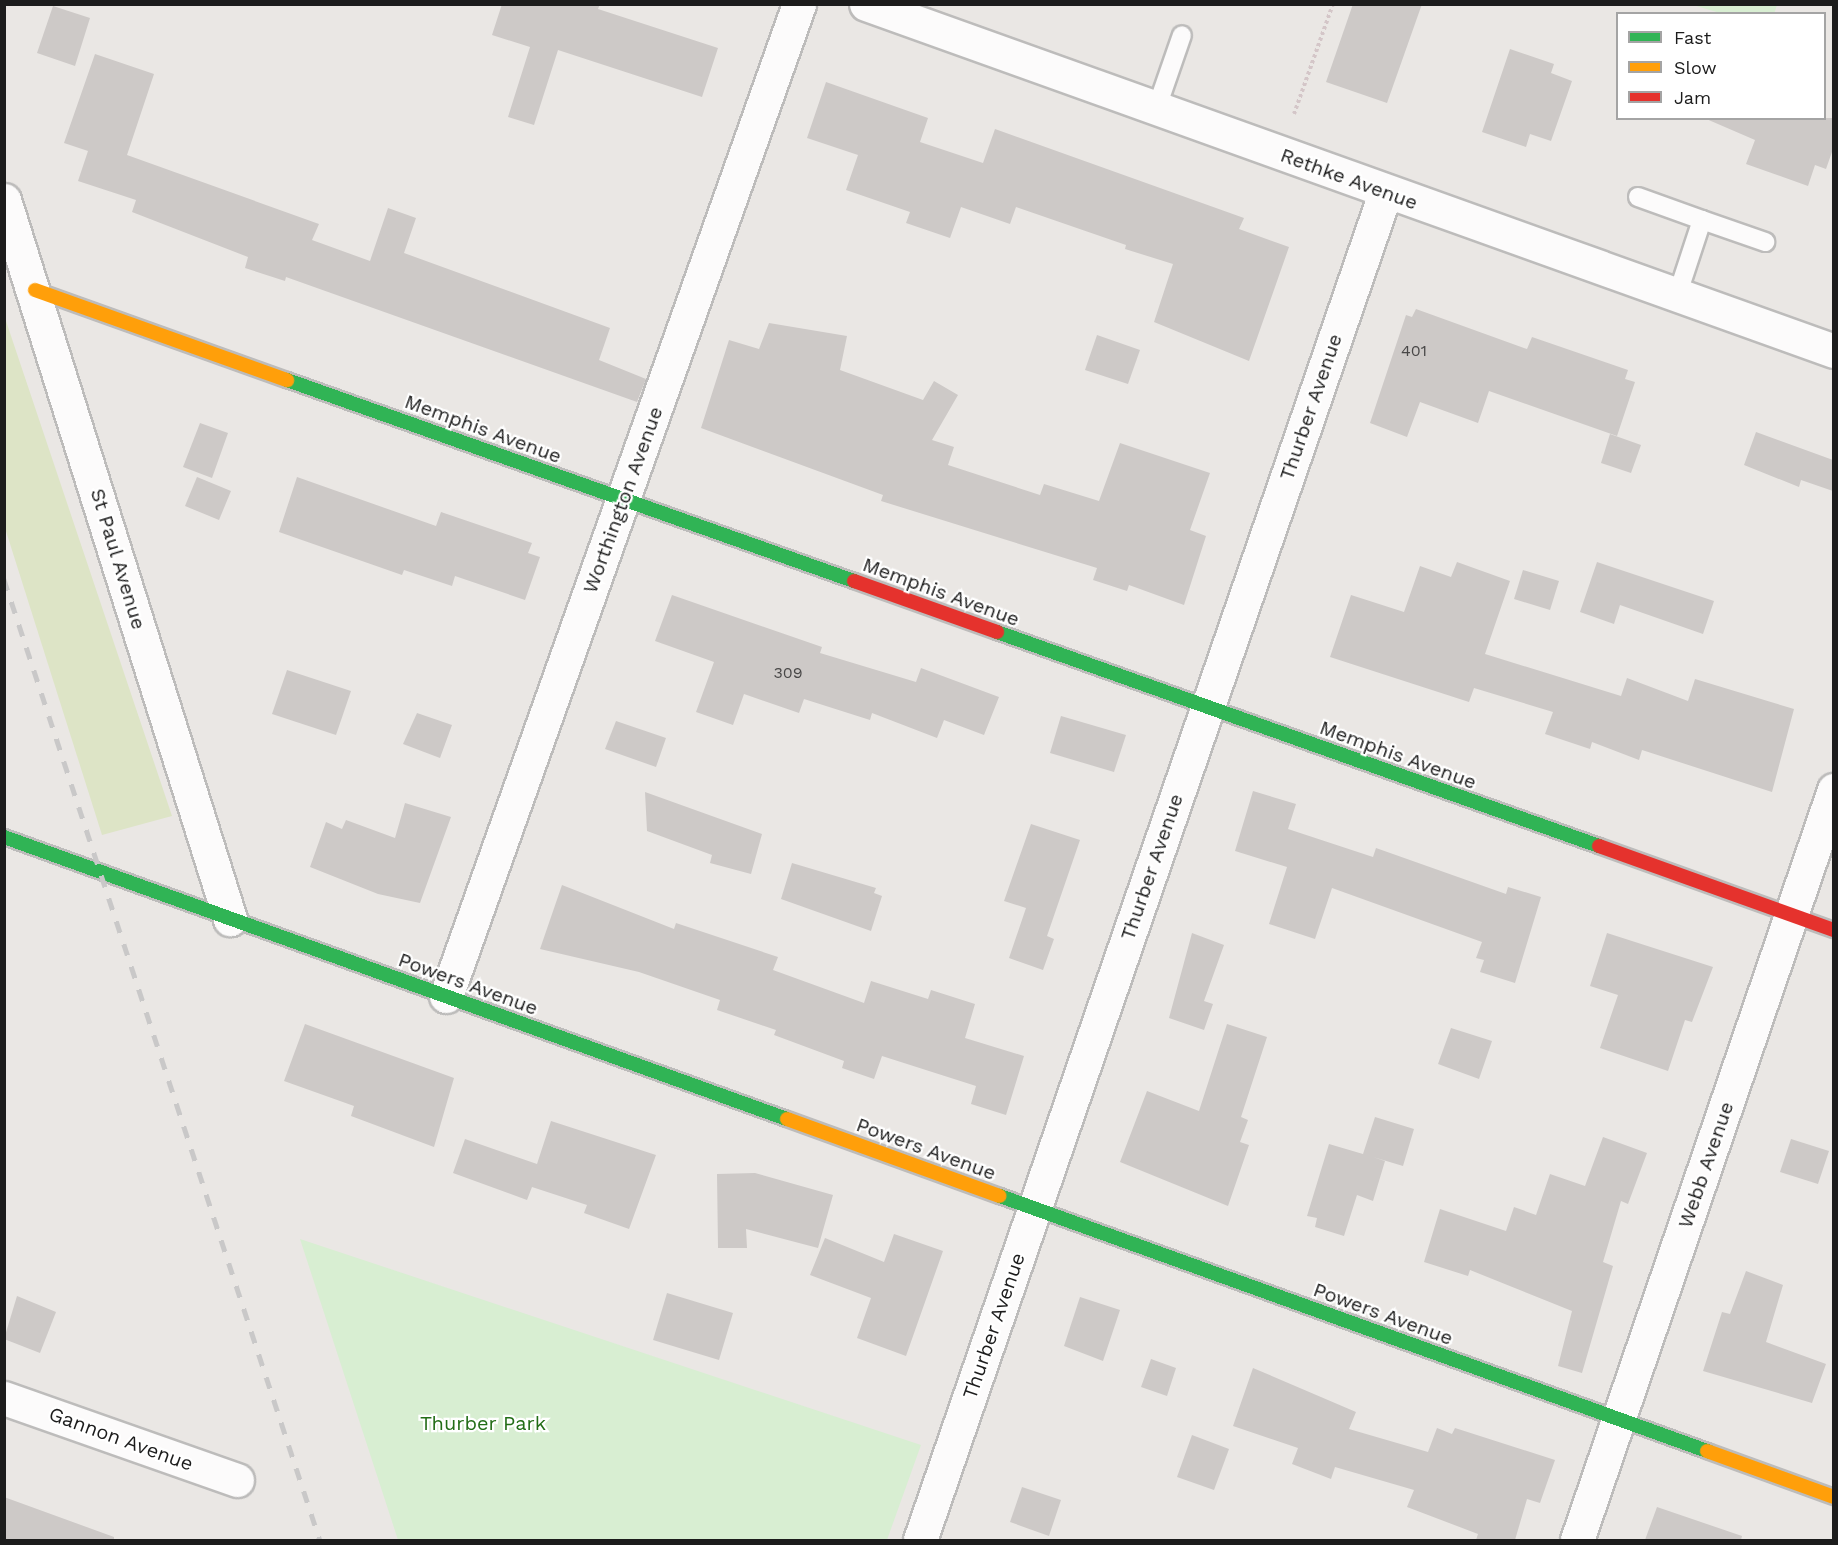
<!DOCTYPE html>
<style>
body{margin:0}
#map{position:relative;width:1838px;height:1545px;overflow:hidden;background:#eae7e4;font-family:"Work Sans",sans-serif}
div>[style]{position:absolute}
.grass>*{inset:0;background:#dde4c6}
.park>*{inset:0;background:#d8eed2}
.building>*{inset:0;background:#cdc9c7}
.path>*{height:4px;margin-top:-2px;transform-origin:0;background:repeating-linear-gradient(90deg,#d4c6c8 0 3px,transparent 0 6px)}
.roads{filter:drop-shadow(2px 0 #bdbcbb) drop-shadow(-2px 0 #bdbcbb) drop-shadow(0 2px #bdbcbb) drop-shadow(0 -2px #bdbcbb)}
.lane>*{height:18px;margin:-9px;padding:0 9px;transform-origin:9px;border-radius:9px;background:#fcfbfb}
.street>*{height:33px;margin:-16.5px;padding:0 16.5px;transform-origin:16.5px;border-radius:16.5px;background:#fcfbfb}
.fast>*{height:14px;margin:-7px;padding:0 7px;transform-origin:7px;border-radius:7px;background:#30b455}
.slow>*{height:14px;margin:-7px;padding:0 7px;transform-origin:7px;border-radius:7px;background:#ff9f0a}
.jam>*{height:14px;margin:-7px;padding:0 7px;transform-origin:7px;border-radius:7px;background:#e5322d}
.rail>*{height:4.5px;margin-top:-2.25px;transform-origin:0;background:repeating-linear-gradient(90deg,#c9c8c8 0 12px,transparent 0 24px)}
span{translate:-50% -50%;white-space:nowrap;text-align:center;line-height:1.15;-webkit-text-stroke:4.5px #fff;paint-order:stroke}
.number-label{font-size:16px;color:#484747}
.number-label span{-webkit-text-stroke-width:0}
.street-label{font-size:20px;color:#1c1c1c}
.park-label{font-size:20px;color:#226d16}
.frame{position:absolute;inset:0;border:6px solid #1c1c1c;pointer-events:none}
.legend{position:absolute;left:1616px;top:12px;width:210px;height:108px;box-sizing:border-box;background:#fff;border:2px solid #a4a4a4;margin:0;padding:8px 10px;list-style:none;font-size:18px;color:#1c1c1c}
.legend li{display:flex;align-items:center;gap:12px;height:30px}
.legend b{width:30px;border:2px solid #a4a4a4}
</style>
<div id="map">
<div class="grass">
<i style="clip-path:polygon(4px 315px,172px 816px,102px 835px,5px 528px)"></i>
</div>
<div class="park">
<i style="clip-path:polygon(1693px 5px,1777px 5px,1774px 14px,1720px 13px)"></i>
<i style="clip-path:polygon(300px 1239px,921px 1445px,887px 1540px,398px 1540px)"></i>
</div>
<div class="building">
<i style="clip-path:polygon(502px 4px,600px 4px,598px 9px,718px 48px,702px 97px,558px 50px,534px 125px,508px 117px,530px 47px,492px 35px)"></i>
<i style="clip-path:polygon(1353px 4px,1422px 4px,1387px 103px,1326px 82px)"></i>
<i style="clip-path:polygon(53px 6px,90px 18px,75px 66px,37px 53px)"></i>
<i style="clip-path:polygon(1510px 49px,1554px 64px,1551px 73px,1572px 81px,1551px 141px,1530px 134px,1526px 147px,1482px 132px)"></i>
<i style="clip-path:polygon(95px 54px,154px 74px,127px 155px,319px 224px,312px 240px,370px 261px,388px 208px,416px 218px,404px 253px,610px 328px,599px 360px,646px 379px,637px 402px,286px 277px,285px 281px,245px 268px,248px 257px,132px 212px,136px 200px,78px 181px,88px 151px,64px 143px)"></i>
<i style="clip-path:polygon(826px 82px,928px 118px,920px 142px,983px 163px,995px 129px,1244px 218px,1239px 229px,1289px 247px,1249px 361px,1154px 322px,1173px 264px,1125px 249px,1126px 245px,1016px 207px,1010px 224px,961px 207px,950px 238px,906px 223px,910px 212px,846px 190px,858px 155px,807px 138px)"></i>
<i style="clip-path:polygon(1704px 118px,1833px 118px,1833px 149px,1826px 169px,1815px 165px,1808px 186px,1746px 164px,1755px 140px)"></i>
<i style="clip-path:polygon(1416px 309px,1527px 349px,1532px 337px,1628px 370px,1625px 379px,1635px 382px,1617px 436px,1489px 391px,1478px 423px,1420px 402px,1407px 437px,1370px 423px,1406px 315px,1412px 317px)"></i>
<i style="clip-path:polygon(769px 323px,847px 336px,840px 370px,923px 400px,934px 381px,958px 395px,932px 440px,954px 447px,948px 465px,1040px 495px,1044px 484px,1099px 501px,1120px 443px,1210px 473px,1190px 530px,1206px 536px,1184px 605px,1129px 585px,1127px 591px,1093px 580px,1097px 568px,881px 501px,883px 495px,701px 428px,729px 340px,759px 349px)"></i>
<i style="clip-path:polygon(1097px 335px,1140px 350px,1128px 384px,1085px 370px)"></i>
<i style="clip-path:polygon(200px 423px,228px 433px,212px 478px,183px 467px)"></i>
<i style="clip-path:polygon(1756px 432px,1833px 460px,1833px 491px,1801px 480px,1799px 487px,1744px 465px)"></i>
<i style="clip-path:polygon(1610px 434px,1641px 445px,1631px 473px,1601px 463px)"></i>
<i style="clip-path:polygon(197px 477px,231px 491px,219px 520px,185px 506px)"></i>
<i style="clip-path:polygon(297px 477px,436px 526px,441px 512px,532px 543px,528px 553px,540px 557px,525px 600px,455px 576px,452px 586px,404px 570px,402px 575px,279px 532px)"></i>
<i style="clip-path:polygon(1457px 562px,1510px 581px,1485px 654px,1621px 696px,1627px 678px,1688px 701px,1695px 679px,1794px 709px,1772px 792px,1642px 750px,1639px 760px,1592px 742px,1590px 749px,1545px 734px,1553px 712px,1474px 688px,1469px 702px,1330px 657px,1351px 595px,1404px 612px,1420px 566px,1451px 577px)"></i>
<i style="clip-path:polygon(1597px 562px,1714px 601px,1703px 634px,1620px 605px,1614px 624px,1580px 612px)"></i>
<i style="clip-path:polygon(1523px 570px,1559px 581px,1550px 610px,1514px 599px)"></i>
<i style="clip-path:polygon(672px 595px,822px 647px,820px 653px,916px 682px,921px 668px,999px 697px,984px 735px,944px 720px,937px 738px,872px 713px,870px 720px,804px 699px,799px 713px,744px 694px,733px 725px,696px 712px,714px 662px,655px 641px)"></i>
<i style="clip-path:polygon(287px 670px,351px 691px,336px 735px,272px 714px)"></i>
<i style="clip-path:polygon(417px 713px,452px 725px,440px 758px,403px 744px)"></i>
<i style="clip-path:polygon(1061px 716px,1126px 735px,1114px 772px,1050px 753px)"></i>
<i style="clip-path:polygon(616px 721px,666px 738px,656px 767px,605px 749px)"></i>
<i style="clip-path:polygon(1253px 791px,1296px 804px,1288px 829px,1373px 857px,1376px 848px,1506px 894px,1508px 887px,1541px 897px,1515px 983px,1480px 972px,1484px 960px,1476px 958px,1482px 942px,1332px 888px,1315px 939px,1269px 924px,1287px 867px,1235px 851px)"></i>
<i style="clip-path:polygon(645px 792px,762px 834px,751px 874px,710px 863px,712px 855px,647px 831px)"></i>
<i style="clip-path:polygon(405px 803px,451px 817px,420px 903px,378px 894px,310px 867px,326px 822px,342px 829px,346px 820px,395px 838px)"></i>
<i style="clip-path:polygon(1031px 824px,1080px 840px,1047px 936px,1054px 939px,1043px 970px,1009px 958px,1026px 908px,1004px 901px)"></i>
<i style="clip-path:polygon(792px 863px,876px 888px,874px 893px,882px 896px,871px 931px,781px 899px)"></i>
<i style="clip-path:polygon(562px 885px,674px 929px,676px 923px,778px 957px,773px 970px,864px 1003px,871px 981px,928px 999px,931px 990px,975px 1004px,965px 1038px,1024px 1056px,1006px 1115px,971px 1104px,976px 1086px,882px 1056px,874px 1079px,842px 1068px,844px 1061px,774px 1035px,776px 1030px,717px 1010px,720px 1000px,639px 972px,540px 949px)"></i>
<i style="clip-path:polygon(1192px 933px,1224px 945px,1204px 1001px,1213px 1004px,1204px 1030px,1169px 1018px)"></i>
<i style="clip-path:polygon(1607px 933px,1713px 967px,1692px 1022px,1685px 1020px,1668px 1071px,1600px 1048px,1618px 995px,1590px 986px)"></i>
<i style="clip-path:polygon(305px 1024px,454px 1078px,434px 1147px,351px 1116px,354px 1106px,284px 1081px)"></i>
<i style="clip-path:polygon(1227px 1024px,1267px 1037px,1241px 1117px,1248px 1120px,1240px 1142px,1249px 1145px,1228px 1206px,1120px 1162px,1147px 1091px,1199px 1111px)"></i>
<i style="clip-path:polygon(1451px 1028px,1492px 1041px,1479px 1079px,1438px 1064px)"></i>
<i style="clip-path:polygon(1375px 1117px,1414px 1129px,1403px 1166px,1373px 1157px,1385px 1161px,1373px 1201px,1357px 1195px,1344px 1236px,1315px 1227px,1317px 1218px,1307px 1216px,1329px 1144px,1363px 1154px)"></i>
<i style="clip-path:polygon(551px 1121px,656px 1155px,629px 1229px,584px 1213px,587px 1205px,532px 1187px,527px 1200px,453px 1173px,465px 1139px,537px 1164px)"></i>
<i style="clip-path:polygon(1603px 1137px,1647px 1153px,1628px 1204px,1621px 1201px,1603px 1262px,1613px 1266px,1582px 1373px,1558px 1366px,1572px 1311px,1470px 1270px,1468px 1276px,1424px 1262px,1440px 1209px,1506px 1231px,1514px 1207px,1536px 1215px,1550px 1174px,1585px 1186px)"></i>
<i style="clip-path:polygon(1791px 1139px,1829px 1151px,1818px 1184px,1780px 1172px)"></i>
<i style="clip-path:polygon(755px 1173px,833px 1195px,818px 1248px,746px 1229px,747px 1248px,718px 1248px,717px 1174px)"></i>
<i style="clip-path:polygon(894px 1234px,943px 1251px,906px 1356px,857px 1338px,871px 1298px,810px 1275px,825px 1238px,884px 1262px)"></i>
<i style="clip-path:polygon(1746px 1271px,1783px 1285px,1766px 1342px,1826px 1364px,1812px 1403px,1703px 1371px,1722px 1312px,1730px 1314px)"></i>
<i style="clip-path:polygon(667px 1293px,733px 1313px,719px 1360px,653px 1340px)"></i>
<i style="clip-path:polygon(17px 1296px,56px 1312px,40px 1353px,4px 1339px)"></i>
<i style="clip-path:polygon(1080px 1297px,1120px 1310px,1103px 1361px,1064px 1346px)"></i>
<i style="clip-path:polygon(1151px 1359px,1176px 1368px,1167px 1396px,1141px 1387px)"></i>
<i style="clip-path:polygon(1253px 1368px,1356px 1412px,1349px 1429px,1428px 1452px,1437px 1428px,1452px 1434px,1455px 1428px,1555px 1460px,1540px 1503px,1527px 1499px,1515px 1540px,1476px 1540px,1478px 1534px,1407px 1507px,1414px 1490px,1335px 1467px,1331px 1479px,1292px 1464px,1298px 1448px,1233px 1426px)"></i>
<i style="clip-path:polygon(1192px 1435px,1229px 1449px,1214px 1490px,1177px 1477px)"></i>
<i style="clip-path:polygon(1022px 1487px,1061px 1500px,1049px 1536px,1010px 1522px)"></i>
<i style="clip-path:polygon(4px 1497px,114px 1537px,114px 1540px,4px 1540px)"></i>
<i style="clip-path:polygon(1657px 1507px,1742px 1536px,1741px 1540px,1645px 1540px)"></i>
</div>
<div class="path">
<i style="left:1294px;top:114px;width:117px;rotate:-70.5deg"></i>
</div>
<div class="roads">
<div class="lane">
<i style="left:1156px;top:110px;width:79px;rotate:-70.9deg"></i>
<i style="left:1638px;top:197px;width:68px;rotate:19.8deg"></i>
<i style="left:1677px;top:296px;width:80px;rotate:-71.8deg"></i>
<i style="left:1702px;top:220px;width:67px;rotate:19.2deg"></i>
</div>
<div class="street">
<i style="left:866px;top:4px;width:1028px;rotate:19.72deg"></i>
<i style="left:4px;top:200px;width:754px;rotate:72.55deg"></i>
<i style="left:446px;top:996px;width:1053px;rotate:-70.41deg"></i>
<i style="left:4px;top:1398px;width:247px;rotate:19.4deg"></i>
<i style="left:920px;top:1540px;width:1425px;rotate:-70.95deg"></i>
<i style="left:1577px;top:1540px;width:793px;rotate:-71.09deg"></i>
</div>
<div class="fast">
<i style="left:287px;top:380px;width:602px;rotate:19.52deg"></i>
<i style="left:997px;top:632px;width:639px;rotate:19.57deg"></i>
<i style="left:4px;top:837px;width:832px;rotate:19.81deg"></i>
<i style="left:1000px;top:1196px;width:752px;rotate:19.83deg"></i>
</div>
<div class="slow">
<i style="left:35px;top:290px;width:268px;rotate:19.7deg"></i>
<i style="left:787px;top:1119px;width:226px;rotate:19.9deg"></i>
<i style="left:1707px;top:1451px;width:135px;rotate:19.9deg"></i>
</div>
<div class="jam">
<i style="left:854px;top:581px;width:152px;rotate:19.6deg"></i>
<i style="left:1599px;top:846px;width:250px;rotate:19.7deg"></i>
</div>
</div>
<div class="rail">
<i style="left:4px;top:579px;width:1012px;rotate:71.8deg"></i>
</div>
<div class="number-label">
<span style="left:1414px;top:351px">401</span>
<span style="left:788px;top:673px">309</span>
</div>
<div class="street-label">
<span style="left:1349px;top:179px;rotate:20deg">Rethke Avenue</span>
<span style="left:1311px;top:407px;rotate:-71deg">Thurber Avenue</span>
<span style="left:483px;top:429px;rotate:20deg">Memphis Avenue</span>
<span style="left:623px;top:500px;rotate:-70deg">Worthington Avenue</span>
<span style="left:118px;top:559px;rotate:73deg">St Paul Avenue</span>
<span style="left:941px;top:592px;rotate:20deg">Memphis Avenue</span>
<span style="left:1398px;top:755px;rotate:20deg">Memphis Avenue</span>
<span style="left:1152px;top:867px;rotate:-71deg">Thurber Avenue</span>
<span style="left:468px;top:984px;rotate:20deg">Powers Avenue</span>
<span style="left:926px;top:1149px;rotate:20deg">Powers Avenue</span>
<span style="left:1706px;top:1165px;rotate:-71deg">Webb Avenue</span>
<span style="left:1383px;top:1314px;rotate:20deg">Powers Avenue</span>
<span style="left:994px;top:1326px;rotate:-71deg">Thurber Avenue</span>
<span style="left:121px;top:1439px;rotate:20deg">Gannon Avenue</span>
</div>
<div class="park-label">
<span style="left:483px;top:1423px">Thurber Park</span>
</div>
<div class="frame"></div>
<ul class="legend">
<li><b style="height:8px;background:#30b455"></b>Fast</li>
<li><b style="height:8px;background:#ff9f0a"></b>Slow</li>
<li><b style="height:8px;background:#e5322d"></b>Jam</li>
</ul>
</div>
